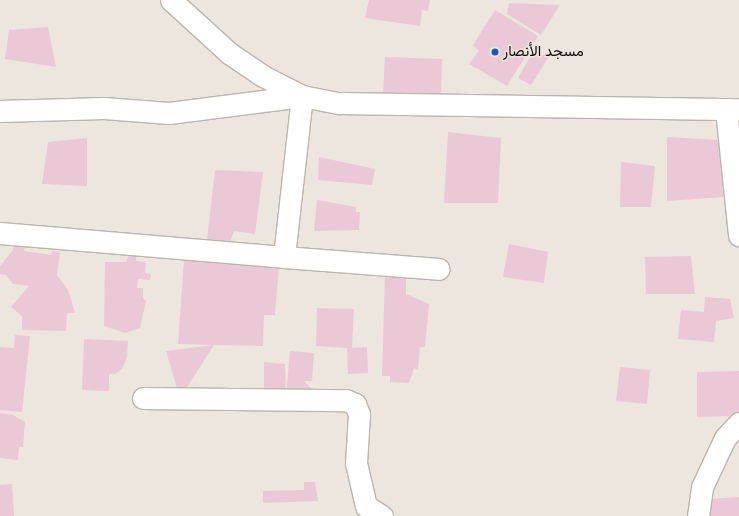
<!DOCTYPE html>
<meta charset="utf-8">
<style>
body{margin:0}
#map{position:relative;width:739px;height:516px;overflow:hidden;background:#ede6de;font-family:Figtree,Vazirmatn,sans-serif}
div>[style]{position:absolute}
.building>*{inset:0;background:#eac8d5}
.roads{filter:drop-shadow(1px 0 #bbb5ac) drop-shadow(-1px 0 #bbb5ac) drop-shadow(0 1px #bbb5ac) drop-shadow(0 -1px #bbb5ac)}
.street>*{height:21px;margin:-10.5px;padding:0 10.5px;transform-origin:10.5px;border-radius:10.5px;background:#fff}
.dots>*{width:11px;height:11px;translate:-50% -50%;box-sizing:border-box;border:2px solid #ede6de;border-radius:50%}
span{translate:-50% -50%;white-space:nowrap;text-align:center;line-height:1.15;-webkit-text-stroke:3px #ede6de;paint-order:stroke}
.poi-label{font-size:15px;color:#0e0c09}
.left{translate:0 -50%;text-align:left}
</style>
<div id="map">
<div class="building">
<i style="clip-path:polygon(369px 0,430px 0,428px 11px,422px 10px,420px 26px,365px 18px)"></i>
<i style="clip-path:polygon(509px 3px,560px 5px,541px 35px,507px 14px)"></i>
<i style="clip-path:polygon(495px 10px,538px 36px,507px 86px,469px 64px,479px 51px,473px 45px)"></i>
<i style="clip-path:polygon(48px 27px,56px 67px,5px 59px,9px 30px)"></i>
<i style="clip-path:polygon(534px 50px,548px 58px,531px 85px,518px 78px)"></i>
<i style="clip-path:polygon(385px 57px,442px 59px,441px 96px,383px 94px)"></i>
<i style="clip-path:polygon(448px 132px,501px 138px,498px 203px,444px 203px)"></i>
<i style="clip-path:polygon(667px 137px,720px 140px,723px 197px,667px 201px)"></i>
<i style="clip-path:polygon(87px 138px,87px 186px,42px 184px,48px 142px)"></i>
<i style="clip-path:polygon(319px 157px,375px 169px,372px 185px,318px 180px)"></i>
<i style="clip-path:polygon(621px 162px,655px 166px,651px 207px,620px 207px)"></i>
<i style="clip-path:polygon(215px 170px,263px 172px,255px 234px,234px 231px,230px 242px,207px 240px)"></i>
<i style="clip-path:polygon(317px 200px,356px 207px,356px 212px,360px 212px,359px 230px,314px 231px)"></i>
<i style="clip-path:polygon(14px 243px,25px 245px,24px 251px,51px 255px,52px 251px,60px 252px,57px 275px,68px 290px,75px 313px,67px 313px,66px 331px,22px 330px,22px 316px,11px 307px,29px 286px,13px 284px,6px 275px,0 274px,0 266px,13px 250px)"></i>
<i style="clip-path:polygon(509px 244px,548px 252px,544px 283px,503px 277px)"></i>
<i style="clip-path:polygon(131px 250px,137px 250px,136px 261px,146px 262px,145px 273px,151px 274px,150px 280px,138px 279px,137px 288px,143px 288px,143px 298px,146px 301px,140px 328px,125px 333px,104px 326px,105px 262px,126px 262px)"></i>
<i style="clip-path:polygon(691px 256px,695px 294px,646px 294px,645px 257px)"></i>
<i style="clip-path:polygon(184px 260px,279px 266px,275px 315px,264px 315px,263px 346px,214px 345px,180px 398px,166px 351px,214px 345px,178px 344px)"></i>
<i style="clip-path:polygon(385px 276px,406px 277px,406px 294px,429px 304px,425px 347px,420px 347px,418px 370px,414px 368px,409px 383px,390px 382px,390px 376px,382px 376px)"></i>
<i style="clip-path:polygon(705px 297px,730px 299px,734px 318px,716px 321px,714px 342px,678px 339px,681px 310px,704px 312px)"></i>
<i style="clip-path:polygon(317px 308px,354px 309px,352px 348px,367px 347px,368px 373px,348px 374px,347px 348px,316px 346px)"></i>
<i style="clip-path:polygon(15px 335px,30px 336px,22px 412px,0 410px,0 347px,14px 348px)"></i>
<i style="clip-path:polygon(84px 339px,128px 341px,127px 357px,122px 369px,115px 374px,109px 374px,109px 391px,82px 390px)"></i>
<i style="clip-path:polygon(290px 351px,314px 353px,312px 381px,304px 381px,313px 390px,286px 395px)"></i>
<i style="clip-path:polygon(264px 362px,285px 364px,286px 395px,264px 394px)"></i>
<i style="clip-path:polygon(620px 367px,650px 370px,647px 404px,616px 401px)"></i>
<i style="clip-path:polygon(739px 371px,739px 416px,697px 417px,697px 372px)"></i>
<i style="clip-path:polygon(0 413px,13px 415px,25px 422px,23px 447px,19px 447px,18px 460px,0 458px)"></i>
<i style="clip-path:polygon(304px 482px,315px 482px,318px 501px,263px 503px,263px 491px,304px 490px)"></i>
<i style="clip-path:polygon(12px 484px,14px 516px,0 516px,0 485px)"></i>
<i style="clip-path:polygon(739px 497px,739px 516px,711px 516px,710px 499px)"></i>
</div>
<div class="roads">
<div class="street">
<i style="left:171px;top:0;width:79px;rotate:42.4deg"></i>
<i style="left:229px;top:53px;width:41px;rotate:34.1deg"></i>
<i style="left:263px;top:76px;width:44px;rotate:27.1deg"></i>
<i style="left:302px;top:96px;width:38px;rotate:11deg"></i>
<i style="left:339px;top:103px;width:400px;rotate:0.9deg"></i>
<i style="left:726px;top:109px;width:127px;rotate:84.1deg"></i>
<i style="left:0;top:111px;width:104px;rotate:-1.7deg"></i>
<i style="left:104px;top:108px;width:65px;rotate:4.4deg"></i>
<i style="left:169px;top:113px;width:134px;rotate:-7.3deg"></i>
<i style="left:302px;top:96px;width:162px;rotate:96.4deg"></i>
<i style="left:284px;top:257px;width:155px;rotate:4.4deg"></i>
<i style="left:0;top:233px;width:285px;rotate:4.8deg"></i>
<i style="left:143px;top:398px;width:203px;rotate:0.6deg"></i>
<i style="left:346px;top:400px;width:10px;rotate:24deg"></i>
<i style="left:355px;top:404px;width:11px;rotate:68deg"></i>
<i style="left:359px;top:414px;width:49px;rotate:93.5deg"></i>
<i style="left:356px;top:463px;width:44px;rotate:76.9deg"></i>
<i style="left:366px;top:506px;width:19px;rotate:32deg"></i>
<i style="left:698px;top:516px;width:29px;rotate:-82deg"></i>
<i style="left:702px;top:487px;width:54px;rotate:-64.9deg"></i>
<i style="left:725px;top:438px;width:21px;rotate:-47deg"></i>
</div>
</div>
<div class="dots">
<i style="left:495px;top:52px;background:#1b57c3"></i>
</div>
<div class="poi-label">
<span class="left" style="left:503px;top:52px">مسجد الأنصار</span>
</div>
</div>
